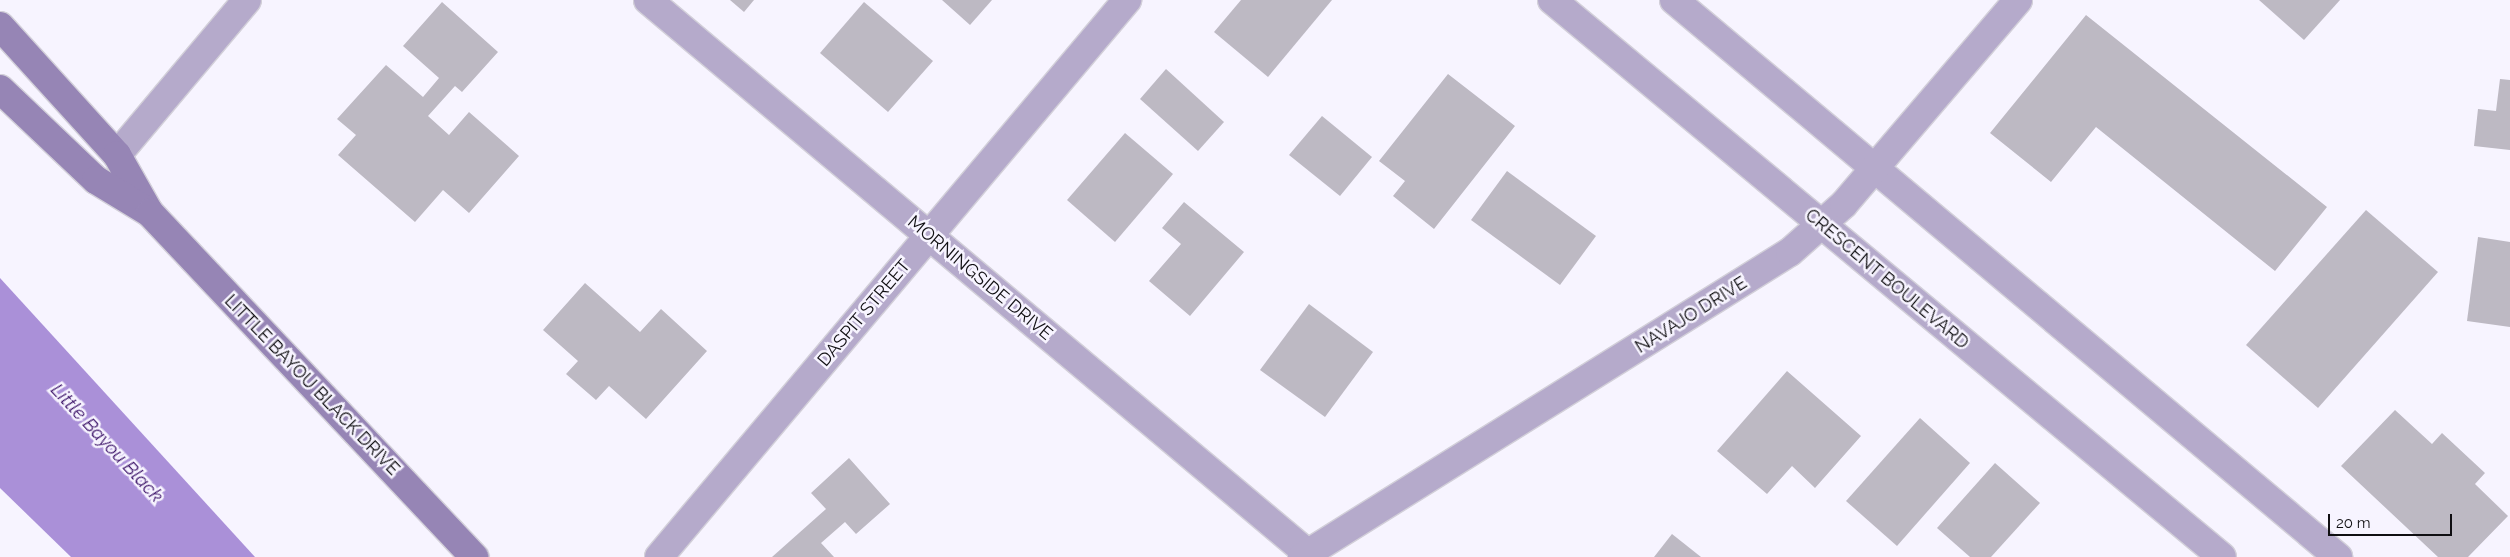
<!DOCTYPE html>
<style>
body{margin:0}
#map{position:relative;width:2510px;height:557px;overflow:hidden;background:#f7f4ff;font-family:Raleway,sans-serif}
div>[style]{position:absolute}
.water>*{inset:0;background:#aa90d8}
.building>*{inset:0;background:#bdb9c3}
.roads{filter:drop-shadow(1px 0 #d2cfd9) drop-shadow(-1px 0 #d2cfd9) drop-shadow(0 1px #d2cfd9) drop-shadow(0 -1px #d2cfd9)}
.minor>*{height:28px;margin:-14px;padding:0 14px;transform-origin:14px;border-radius:14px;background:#b5aacb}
.secondary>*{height:28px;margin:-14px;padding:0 14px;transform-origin:14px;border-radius:14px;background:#9685b5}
span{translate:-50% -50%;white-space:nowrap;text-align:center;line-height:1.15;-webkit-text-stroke:5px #f7f4ff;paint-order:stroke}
.street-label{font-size:18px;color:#100f12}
.water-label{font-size:19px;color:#3f176b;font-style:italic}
.scale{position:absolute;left:2328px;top:514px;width:124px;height:22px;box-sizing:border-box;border:2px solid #100f12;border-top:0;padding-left:6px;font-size:15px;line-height:18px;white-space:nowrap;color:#100f12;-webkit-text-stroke:4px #f7f4ff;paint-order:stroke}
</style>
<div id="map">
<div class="water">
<i style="clip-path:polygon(0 278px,255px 557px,71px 557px,0 488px)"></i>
</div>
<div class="building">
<i style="clip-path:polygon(730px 0,754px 0,744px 12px)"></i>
<i style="clip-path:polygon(942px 0,992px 0,970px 25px)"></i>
<i style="clip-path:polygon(1241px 0,1332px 0,1268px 77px,1214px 32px)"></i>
<i style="clip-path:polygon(2259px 0,2340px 0,2304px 40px)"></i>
<i style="clip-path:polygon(442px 2px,498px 52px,462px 92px,455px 86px,428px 116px,449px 135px,469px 112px,519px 156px,469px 213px,443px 190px,415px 222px,338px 155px,356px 135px,337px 119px,386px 65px,423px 97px,439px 78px,403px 46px)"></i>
<i style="clip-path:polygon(864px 2px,933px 61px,888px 112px,820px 53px)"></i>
<i style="clip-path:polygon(2086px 15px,2327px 207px,2275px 271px,2096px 127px,2051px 182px,1990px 133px)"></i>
<i style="clip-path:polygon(1166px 69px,1224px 122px,1198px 151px,1140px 99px)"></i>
<i style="clip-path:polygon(1448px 74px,1515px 126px,1434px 229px,1393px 196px,1405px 181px,1379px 161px)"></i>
<i style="clip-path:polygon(2500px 79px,2510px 80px,2510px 150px,2474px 146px,2478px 109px,2496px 111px)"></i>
<i style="clip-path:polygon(1322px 116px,1372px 157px,1340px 196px,1289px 155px)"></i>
<i style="clip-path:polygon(1125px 133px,1173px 174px,1115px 242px,1067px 200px)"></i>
<i style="clip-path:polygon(1507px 171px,1596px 236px,1560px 285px,1471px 220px)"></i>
<i style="clip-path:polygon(1184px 202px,1244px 252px,1190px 316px,1149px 281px,1181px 244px,1162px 228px)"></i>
<i style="clip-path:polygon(2366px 210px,2438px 272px,2318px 408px,2246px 345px)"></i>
<i style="clip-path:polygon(2478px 237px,2510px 242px,2510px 327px,2467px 321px)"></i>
<i style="clip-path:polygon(585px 283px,640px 332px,661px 309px,707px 351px,646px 419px,609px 386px,596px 400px,566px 374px,578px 361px,543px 330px)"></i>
<i style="clip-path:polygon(1309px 304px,1373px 352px,1325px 417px,1260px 370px)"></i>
<i style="clip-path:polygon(1787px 371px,1861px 436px,1815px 488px,1792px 466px,1767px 494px,1717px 451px)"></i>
<i style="clip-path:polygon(2395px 410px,2432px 444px,2442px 433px,2485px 473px,2475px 484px,2508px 516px,2468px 557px,2438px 557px,2341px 466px)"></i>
<i style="clip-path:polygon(1920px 418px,1970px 463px,1897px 546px,1846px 501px)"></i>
<i style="clip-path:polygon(849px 458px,890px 504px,856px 534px,845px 522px,821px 543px,834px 557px,772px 557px,826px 509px,811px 493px)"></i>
<i style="clip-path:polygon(1995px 463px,2040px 503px,1991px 557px,1970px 557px,1937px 528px)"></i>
<i style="clip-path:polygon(1672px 534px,1701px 557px,1654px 557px)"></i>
</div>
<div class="roads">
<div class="minor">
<i style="left:648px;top:0;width:867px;rotate:39.99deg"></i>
<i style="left:1552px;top:0;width:871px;rotate:39.74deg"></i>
<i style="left:1674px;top:0;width:867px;rotate:39.99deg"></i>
<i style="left:117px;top:155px;width:202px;rotate:-50deg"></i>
<i style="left:659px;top:557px;width:728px;rotate:-49.96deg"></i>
<i style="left:1302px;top:557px;width:575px;rotate:-32.01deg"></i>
<i style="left:1790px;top:252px;width:72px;rotate:-41.6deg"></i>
<i style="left:1844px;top:204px;width:268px;rotate:-49.5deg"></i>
</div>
<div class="secondary">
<i style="left:0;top:26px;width:174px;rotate:47.8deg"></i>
<i style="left:117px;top:155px;width:63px;rotate:60.6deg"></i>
<i style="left:0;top:89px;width:132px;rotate:43.5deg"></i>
<i style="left:96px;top:180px;width:63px;rotate:31.4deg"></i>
<i style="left:150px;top:213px;width:473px;rotate:46.7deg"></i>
</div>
</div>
<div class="street-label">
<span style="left:980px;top:278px;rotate:40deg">MORNINGSIDE DRIVE</span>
<span style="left:1887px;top:279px;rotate:40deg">CRESCENT BOULEVARD</span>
<span style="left:864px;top:313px;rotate:-50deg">DASPIT STREET</span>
<span style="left:1691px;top:315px;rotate:-32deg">NAVAJO DRIVE</span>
<span style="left:312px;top:385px;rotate:46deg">LITTLE BAYOU BLACK DRIVE</span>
</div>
<div class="water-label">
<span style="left:107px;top:443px;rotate:47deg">Little Bayou Black</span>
</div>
<div class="scale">20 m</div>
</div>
